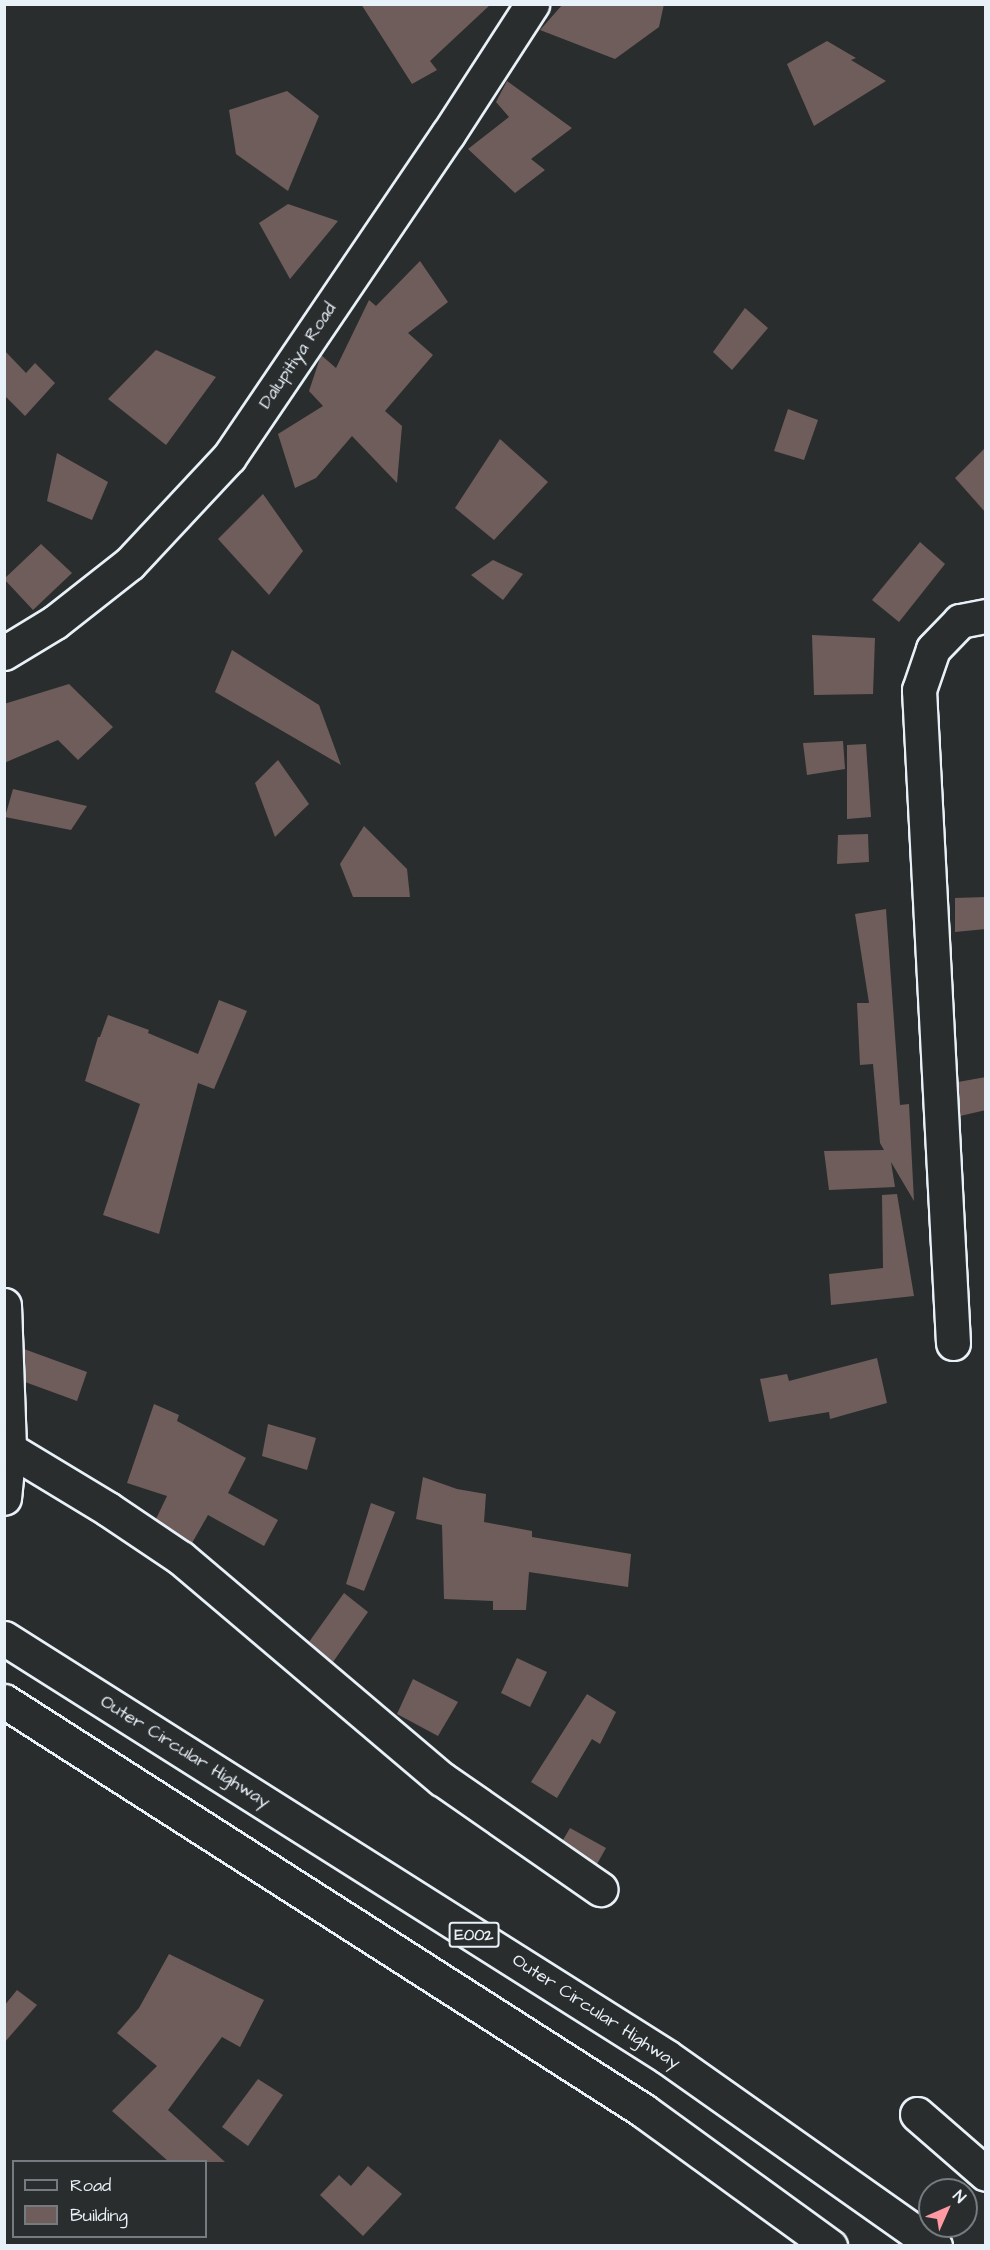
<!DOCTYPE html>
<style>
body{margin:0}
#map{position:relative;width:990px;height:2250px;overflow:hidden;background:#2a2d2e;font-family:"Architects Daughter",sans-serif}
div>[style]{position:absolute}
.building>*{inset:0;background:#6f5d5b}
.roads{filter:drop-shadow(2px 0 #e8f1f8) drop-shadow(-2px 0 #e8f1f8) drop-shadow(0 2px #e8f1f8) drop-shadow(0 -2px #e8f1f8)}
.minor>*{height:33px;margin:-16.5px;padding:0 16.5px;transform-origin:16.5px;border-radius:16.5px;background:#2a2d2e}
.tertiary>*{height:33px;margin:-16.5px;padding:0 16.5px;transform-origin:16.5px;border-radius:16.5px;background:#2a2d2e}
.motorway>*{height:33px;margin:-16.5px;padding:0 16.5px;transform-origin:16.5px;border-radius:16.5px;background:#2a2d2e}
span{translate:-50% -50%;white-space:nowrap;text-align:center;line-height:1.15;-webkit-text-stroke:5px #2a2d2e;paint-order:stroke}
.shield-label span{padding:2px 4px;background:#2a2d2e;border:2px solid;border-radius:4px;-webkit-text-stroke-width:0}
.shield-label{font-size:16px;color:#e8f1f8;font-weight:700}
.street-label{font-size:18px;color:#e8f1f8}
.frame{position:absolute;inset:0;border:6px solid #e8f1f8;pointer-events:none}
.legend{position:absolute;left:12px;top:2160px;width:195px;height:78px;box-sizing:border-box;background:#2a2d2e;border:2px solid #767b7f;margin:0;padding:8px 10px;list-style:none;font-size:18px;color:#e8f1f8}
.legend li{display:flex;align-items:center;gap:12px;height:30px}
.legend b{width:30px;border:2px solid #767b7f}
.north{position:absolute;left:918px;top:2178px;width:60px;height:60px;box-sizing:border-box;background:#2a2d2e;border:2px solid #767b7f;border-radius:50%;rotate:45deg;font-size:16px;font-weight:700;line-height:24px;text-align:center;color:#e8f1f8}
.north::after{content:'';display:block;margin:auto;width:21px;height:27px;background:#ff9aa2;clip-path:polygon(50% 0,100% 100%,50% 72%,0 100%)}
</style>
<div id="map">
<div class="building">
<i style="clip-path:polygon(361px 4px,491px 4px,430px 61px,437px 70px,412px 84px)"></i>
<i style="clip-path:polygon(563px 4px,664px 4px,659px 27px,615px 59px,540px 30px)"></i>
<i style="clip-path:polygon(827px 41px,856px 58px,851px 60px,886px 81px,814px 126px,787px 64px)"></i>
<i style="clip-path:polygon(507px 81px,572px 128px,531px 159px,545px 170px,515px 193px,468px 149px,509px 117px,496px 102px)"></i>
<i style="clip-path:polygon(287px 91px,319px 116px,288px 191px,236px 154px,229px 110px)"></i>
<i style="clip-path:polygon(288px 204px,338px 221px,290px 279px,259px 223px)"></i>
<i style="clip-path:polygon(420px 261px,448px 302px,408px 333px,433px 355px,385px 411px,402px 426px,397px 483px,352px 436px,316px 478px,295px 488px,278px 434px,323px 406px,309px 391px,321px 355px,336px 368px,369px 300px,376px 306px)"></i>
<i style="clip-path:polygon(745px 308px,768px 328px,732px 370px,713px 352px)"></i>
<i style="clip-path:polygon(4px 350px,26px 373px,35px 363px,55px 383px,25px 416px,4px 395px)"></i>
<i style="clip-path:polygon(156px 350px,216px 377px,166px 445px,108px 399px)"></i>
<i style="clip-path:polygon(788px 409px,818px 420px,804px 460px,774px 451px)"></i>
<i style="clip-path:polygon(500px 439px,548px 482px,494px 540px,455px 508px)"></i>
<i style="clip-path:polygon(986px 447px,986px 513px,955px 478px)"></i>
<i style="clip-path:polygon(57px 453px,108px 482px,92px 520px,47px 501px)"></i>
<i style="clip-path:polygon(263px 494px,303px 551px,269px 595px,218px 539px)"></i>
<i style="clip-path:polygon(920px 542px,945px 564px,899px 622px,872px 600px)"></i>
<i style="clip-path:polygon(41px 544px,72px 573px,33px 610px,4px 579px)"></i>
<i style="clip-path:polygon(493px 560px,523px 574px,503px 600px,471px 575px)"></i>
<i style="clip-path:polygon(812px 635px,875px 638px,873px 694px,814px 695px)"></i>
<i style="clip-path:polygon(232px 650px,319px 705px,341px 765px,215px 692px)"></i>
<i style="clip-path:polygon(69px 684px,113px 727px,78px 760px,58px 740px,4px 763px,4px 704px)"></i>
<i style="clip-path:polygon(843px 741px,845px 769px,807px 775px,803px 743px)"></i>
<i style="clip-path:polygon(866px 744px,871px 817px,847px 819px,847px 745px)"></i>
<i style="clip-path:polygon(278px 760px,309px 804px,275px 837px,255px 783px)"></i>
<i style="clip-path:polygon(13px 789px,87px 806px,71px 830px,5px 817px)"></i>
<i style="clip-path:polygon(364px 826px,407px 869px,410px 897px,353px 897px,340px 864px)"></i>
<i style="clip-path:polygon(868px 834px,869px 862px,837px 864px,838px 835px)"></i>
<i style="clip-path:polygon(986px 897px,986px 929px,955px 932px,955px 898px)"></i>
<i style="clip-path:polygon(886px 909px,900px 1105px,909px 1104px,914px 1201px,891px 1162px,895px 1187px,829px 1190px,824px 1151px,884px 1150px,880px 1143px,873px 1064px,860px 1065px,857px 1003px,869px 1003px,855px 914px)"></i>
<i style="clip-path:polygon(219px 1000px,247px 1011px,214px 1089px,198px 1083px,159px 1234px,103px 1215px,140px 1104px,85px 1081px,98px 1037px,100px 1037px,108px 1015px,149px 1030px,148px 1033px,198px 1054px)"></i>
<i style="clip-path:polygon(986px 1077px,986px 1110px,960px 1116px,958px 1082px)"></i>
<i style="clip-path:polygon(897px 1194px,914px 1296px,831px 1305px,829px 1274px,883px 1268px,882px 1195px)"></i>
<i style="clip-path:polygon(24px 1349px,87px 1372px,77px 1401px,25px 1382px)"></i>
<i style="clip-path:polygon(877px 1358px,887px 1403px,830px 1419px,829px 1412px,769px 1422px,760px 1379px,787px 1374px,789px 1381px)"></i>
<i style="clip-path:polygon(154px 1404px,179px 1415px,177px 1421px,246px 1458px,228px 1493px,278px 1520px,264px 1546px,208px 1515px,192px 1543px,156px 1519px,167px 1496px,127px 1483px)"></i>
<i style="clip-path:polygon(268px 1424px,316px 1438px,307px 1470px,262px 1456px)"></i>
<i style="clip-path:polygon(423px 1477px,457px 1489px,486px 1494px,484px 1522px,532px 1531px,532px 1537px,631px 1554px,628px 1587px,529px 1572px,526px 1610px,493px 1610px,493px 1601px,444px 1599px,442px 1525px,416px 1519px)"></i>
<i style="clip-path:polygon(371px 1503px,395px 1512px,364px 1591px,346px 1584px)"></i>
<i style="clip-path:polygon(344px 1593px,368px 1612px,333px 1662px,309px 1642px)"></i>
<i style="clip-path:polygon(517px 1658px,547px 1672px,530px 1707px,501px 1693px)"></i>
<i style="clip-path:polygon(413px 1679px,458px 1702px,438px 1736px,397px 1714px)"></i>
<i style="clip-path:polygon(587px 1694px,616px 1712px,600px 1744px,592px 1739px,557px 1798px,531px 1782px)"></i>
<i style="clip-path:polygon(570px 1828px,606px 1848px,597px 1864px,563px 1840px)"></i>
<i style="clip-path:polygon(169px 1954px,264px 2000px,240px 2047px,222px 2037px,168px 2110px,225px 2162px,169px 2162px,112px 2111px,157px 2066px,117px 2033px,139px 2008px)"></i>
<i style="clip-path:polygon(17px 1990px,37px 2005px,4px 2043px,4px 2006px)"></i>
<i style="clip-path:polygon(258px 2079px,283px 2095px,248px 2146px,222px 2127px)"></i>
<i style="clip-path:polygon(368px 2166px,402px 2194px,363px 2236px,320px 2195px,339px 2175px,351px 2186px)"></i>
</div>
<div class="roads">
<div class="minor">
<i style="left:4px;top:1305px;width:143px;rotate:88deg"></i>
<i style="left:9px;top:1448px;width:50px;rotate:95.7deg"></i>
<i style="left:953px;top:1343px;width:654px;rotate:-92.98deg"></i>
<i style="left:919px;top:690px;width:43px;rotate:-71.1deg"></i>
<i style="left:933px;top:649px;width:39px;rotate:-46deg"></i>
<i style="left:960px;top:621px;width:26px;rotate:-11deg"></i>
<i style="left:4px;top:1446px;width:122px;rotate:31.2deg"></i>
<i style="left:108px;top:1509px;width:88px;rotate:33.9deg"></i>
<i style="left:181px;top:1558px;width:342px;rotate:40.3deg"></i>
<i style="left:442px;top:1779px;width:193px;rotate:34.8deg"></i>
<i style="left:917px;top:2114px;width:91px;rotate:41deg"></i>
</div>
<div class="tertiary">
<i style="left:4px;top:653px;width:60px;rotate:-31.3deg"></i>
<i style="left:55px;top:622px;width:95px;rotate:-38.2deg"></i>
<i style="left:130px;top:563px;width:145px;rotate:-47deg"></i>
<i style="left:229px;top:457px;width:390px;rotate:-55.9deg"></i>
<i style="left:448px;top:134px;width:155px;rotate:-57.1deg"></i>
</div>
<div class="motorway">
<i style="left:4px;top:1638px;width:784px;rotate:32.29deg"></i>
<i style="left:667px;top:2057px;width:328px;rotate:35.2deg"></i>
<i style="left:4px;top:1701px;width:760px;rotate:32.64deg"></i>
<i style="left:644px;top:2111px;width:230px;rotate:36deg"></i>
</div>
</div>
<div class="shield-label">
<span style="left:474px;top:1935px">E002</span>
</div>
<div class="street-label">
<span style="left:298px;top:356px;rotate:-56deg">Dalupitiya Road</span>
<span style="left:185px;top:1752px;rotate:32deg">Outer Circular Highway</span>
<span style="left:596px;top:2012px;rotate:33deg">Outer Circular Highway</span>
</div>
<div class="frame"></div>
<ul class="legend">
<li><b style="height:8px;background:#2a2d2e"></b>Road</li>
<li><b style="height:16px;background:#6f5d5b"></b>Building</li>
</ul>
<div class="north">N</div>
</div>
